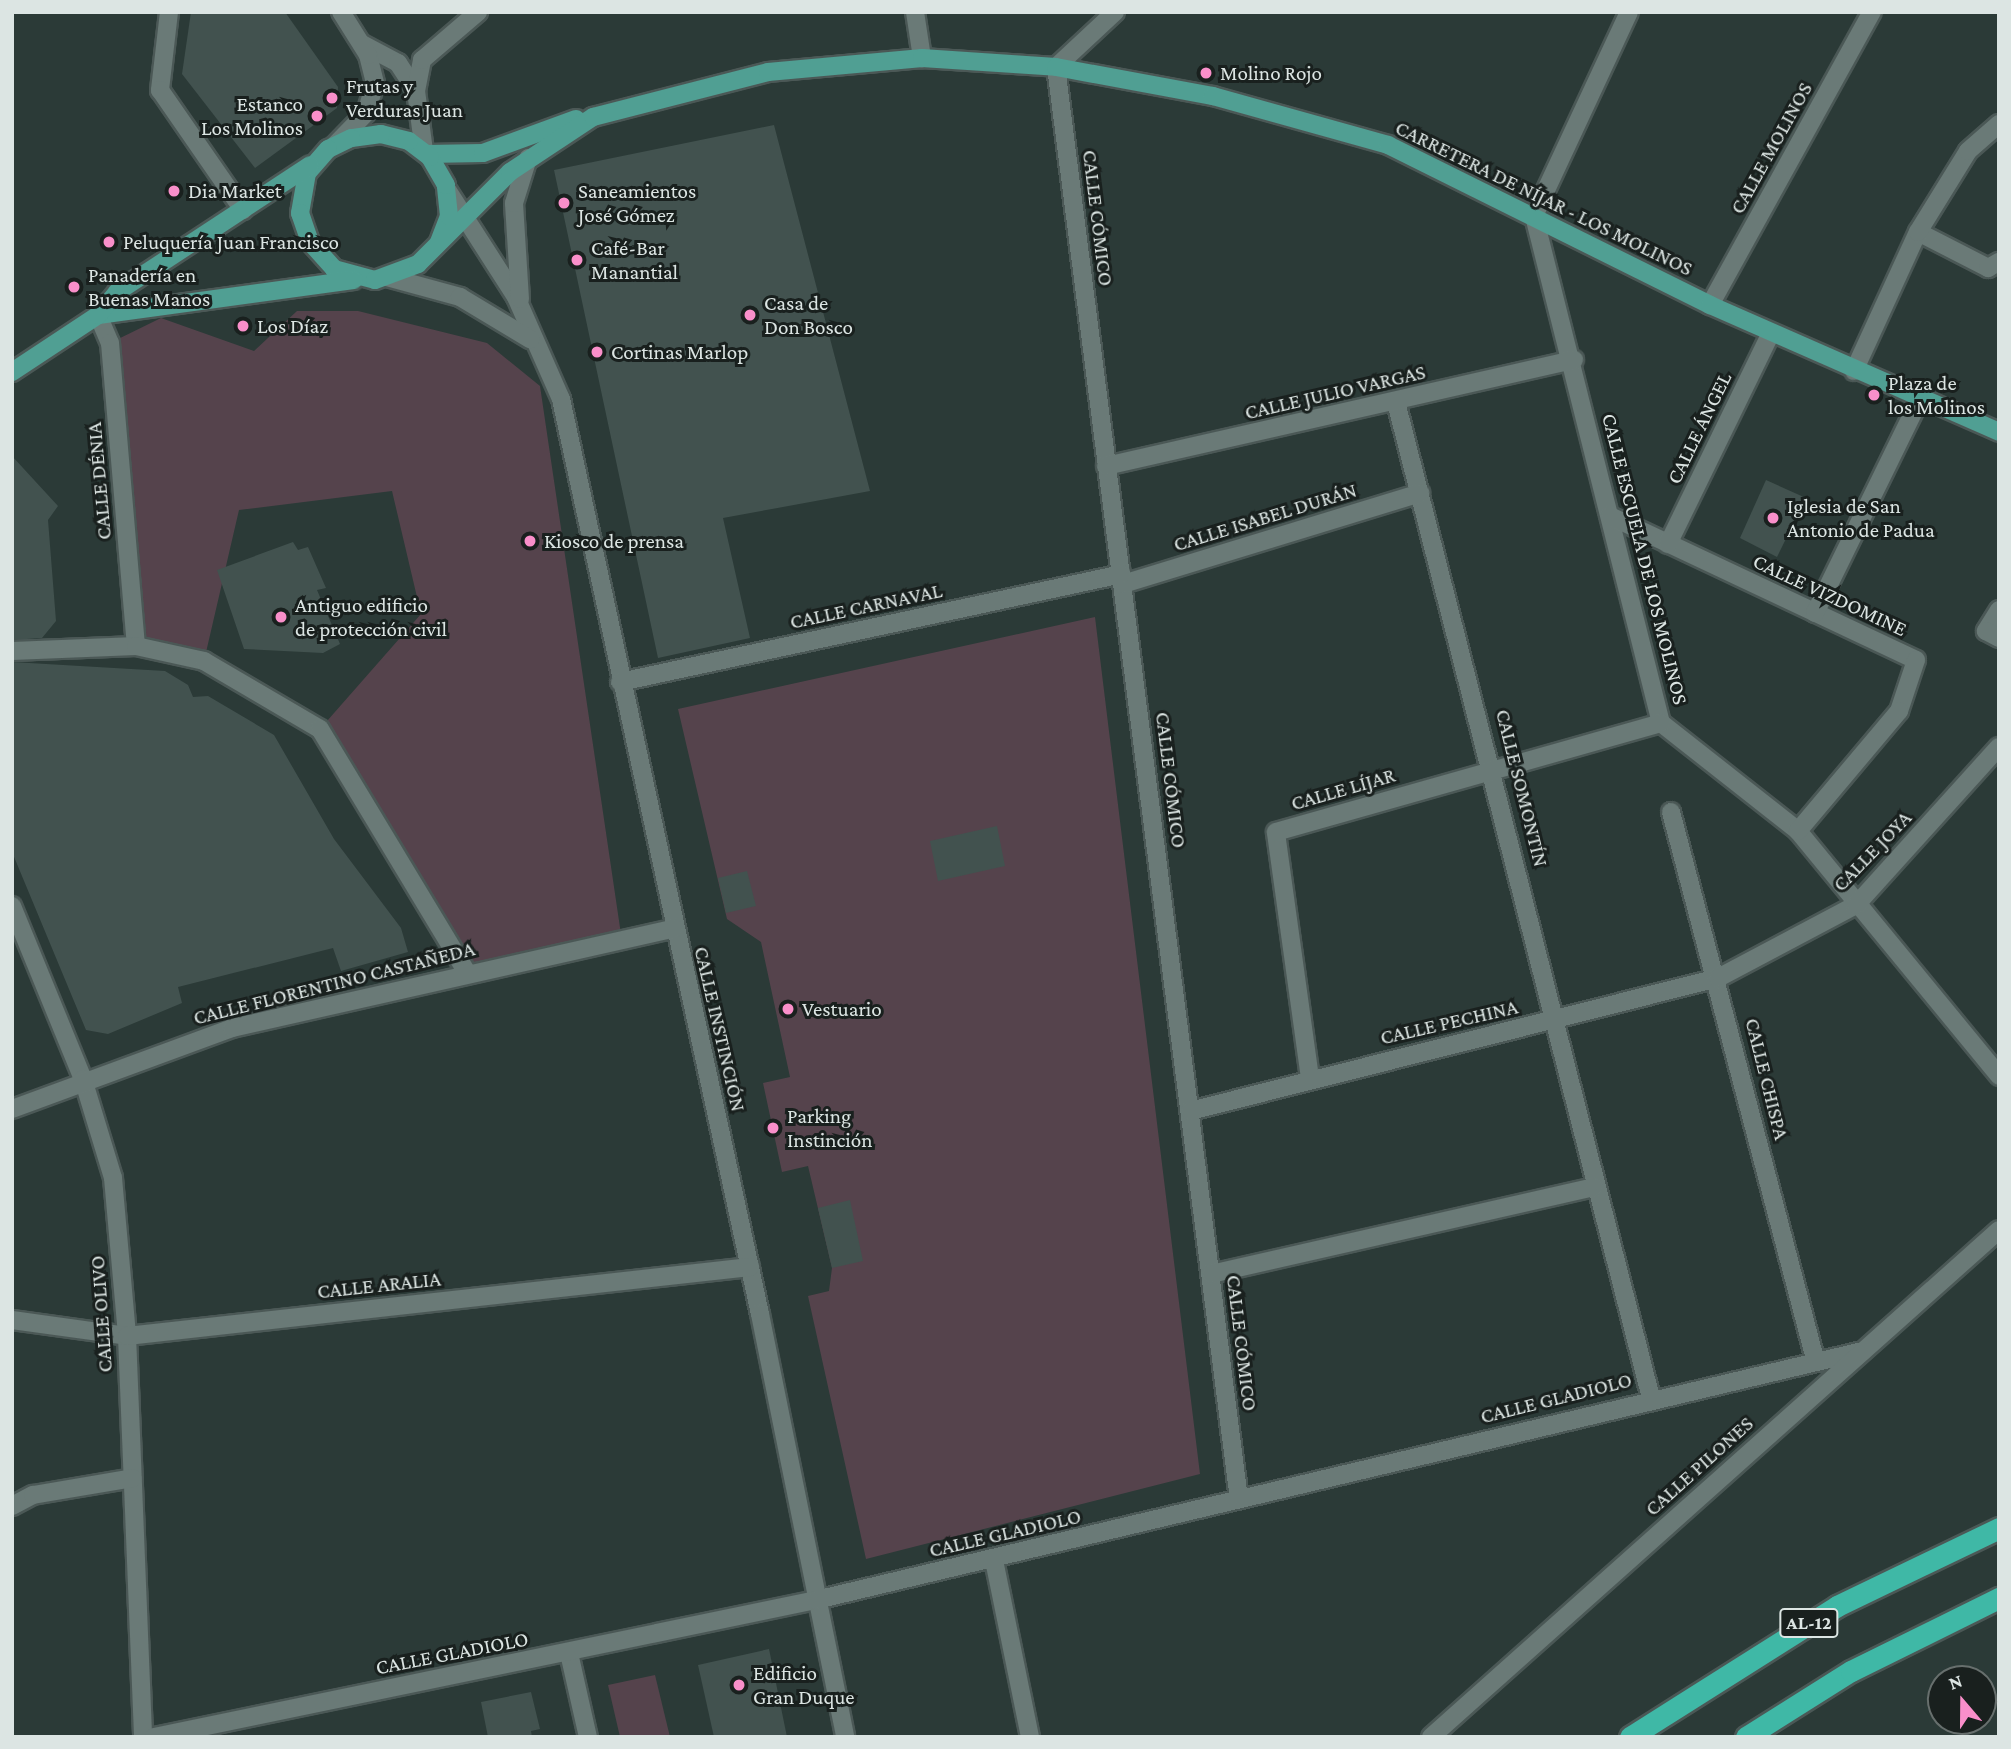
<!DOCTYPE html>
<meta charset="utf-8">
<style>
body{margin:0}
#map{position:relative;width:2011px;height:1749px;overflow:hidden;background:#2b3a37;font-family:"Crimson Pro",serif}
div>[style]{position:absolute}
.green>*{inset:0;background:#55434c}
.building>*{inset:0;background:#42524f}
.roads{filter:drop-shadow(2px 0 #4b5856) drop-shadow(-2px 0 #4b5856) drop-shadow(0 2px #4b5856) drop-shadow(0 -2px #4b5856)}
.minor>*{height:18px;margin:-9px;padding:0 9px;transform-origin:9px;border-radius:9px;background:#6a7a77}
.major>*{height:18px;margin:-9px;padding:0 9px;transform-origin:9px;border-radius:9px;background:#509f93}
.highway>*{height:21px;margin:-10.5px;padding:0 10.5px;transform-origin:10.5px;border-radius:10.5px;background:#3fb8a6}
.dots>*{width:19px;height:19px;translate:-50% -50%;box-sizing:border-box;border:4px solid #19201e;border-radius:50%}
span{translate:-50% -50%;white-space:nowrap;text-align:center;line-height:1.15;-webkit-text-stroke:6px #19201e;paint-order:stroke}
.shield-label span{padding:2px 5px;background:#19201e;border:2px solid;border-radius:5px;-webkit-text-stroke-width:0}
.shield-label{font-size:19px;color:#dce5e3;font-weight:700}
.poi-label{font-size:21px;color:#dce5e3}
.left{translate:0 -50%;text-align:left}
.right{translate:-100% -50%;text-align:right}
.street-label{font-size:21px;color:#dce5e3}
.frame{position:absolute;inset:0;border:14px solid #dce5e3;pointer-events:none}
.north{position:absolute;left:1927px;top:1665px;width:70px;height:70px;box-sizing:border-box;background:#19201e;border:2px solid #676f6d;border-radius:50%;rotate:340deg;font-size:19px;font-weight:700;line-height:28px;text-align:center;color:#dce5e3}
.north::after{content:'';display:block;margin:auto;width:24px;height:32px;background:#f98fca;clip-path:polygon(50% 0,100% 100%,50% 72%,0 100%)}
</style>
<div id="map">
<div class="green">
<i style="clip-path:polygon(297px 311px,358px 311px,487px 343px,540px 386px,622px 941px,467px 973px,320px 729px,421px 614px,392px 491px,239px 510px,204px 661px,136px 646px,110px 343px,161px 318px,254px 351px)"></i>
<i style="clip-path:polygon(1095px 617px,1200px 1474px,866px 1559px,808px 1296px,829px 1291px,832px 1268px,808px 1166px,782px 1172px,763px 1083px,790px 1077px,761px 942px,727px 919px,678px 709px)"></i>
<i style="clip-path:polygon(655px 1675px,670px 1737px,620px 1737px,608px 1685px)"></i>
</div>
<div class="building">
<i style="clip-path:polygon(191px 12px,285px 12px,338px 87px,337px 108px,255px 168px,182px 74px)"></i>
<i style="clip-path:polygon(774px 125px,870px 491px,723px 518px,750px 638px,658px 658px,554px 170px)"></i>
<i style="clip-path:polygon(12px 456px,58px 506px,48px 520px,56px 621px,42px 638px,12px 640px)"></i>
<i style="clip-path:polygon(1766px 480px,1806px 498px,1777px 557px,1740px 538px)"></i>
<i style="clip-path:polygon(293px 542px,298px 550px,308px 547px,326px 588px,317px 590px,340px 644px,323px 653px,244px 649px,217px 570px)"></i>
<i style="clip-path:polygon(12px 662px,165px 671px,188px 685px,193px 697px,208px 696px,274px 735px,334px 839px,401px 928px,408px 952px,341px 971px,333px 948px,178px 987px,182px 1003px,108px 1034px,86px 1030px,12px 852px)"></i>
<i style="clip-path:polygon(997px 826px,1005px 866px,938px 881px,930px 841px)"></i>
<i style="clip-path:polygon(747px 871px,756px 906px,726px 913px,718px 878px)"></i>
<i style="clip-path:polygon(850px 1200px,863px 1261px,832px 1268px,818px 1208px)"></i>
<i style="clip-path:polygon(769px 1649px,787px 1737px,714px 1737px,698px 1665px)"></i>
<i style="clip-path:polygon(531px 1692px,540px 1729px,531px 1731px,532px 1737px,488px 1737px,481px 1702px)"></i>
</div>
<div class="roads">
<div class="minor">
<i style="left:169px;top:12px;width:79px;rotate:96.6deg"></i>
<i style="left:160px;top:90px;width:146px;rotate:55.3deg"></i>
<i style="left:915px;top:12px;width:47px;rotate:81.3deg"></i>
<i style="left:1115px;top:12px;width:81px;rotate:137deg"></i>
<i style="left:1056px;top:67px;width:1444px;rotate:82.72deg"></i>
<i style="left:1629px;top:12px;width:225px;rotate:115deg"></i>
<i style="left:1534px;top:216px;width:523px;rotate:75.94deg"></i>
<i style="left:1661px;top:723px;width:174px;rotate:38.2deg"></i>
<i style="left:1798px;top:831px;width:317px;rotate:50.6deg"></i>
<i style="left:362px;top:44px;width:41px;rotate:27.8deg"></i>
<i style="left:398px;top:63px;width:33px;rotate:57deg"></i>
<i style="left:335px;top:145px;width:45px;rotate:-45.9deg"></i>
<i style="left:366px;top:113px;width:31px;rotate:-73deg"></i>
<i style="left:375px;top:83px;width:29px;rotate:-104deg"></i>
<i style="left:368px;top:55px;width:51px;rotate:-122.1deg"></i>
<i style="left:424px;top:151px;width:61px;rotate:-97.6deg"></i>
<i style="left:416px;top:91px;width:32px;rotate:-79deg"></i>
<i style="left:422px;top:60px;width:74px;rotate:-40.6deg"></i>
<i style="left:448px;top:191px;width:126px;rotate:57.3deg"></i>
<i style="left:516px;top:297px;width:111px;rotate:66.2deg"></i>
<i style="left:561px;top:399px;width:936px;rotate:77.73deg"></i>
<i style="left:760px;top:1314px;width:431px;rotate:78.6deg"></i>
<i style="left:1918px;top:232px;width:79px;rotate:27.2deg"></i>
<i style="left:1988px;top:268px;width:13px;rotate:-29deg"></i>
<i style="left:387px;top:277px;width:76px;rotate:15.3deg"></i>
<i style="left:460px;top:297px;width:82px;rotate:31deg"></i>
<i style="left:520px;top:299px;width:96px;rotate:-93.6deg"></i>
<i style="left:514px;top:203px;width:47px;rotate:-72.7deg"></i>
<i style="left:1710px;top:305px;width:335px;rotate:-61.1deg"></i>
<i style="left:98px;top:315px;width:30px;rotate:67deg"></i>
<i style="left:110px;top:343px;width:304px;rotate:85.1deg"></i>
<i style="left:1854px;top:371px;width:153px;rotate:-65.3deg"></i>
<i style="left:1918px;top:232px;width:95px;rotate:-58.3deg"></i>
<i style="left:1968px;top:151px;width:41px;rotate:-41.1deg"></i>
<i style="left:1396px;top:402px;width:1028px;rotate:75.64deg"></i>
<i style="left:1106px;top:466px;width:480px;rotate:-12.8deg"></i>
<i style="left:1610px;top:516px;width:338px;rotate:25.2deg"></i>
<i style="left:1916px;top:660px;width:54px;rotate:108.4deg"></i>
<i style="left:1899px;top:711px;width:157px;rotate:130.1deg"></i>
<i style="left:1668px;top:544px;width:235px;rotate:-64deg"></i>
<i style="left:1123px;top:584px;width:311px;rotate:-17deg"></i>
<i style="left:1999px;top:610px;width:25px;rotate:122deg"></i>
<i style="left:1986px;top:631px;width:15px;rotate:28deg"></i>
<i style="left:1815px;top:613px;width:238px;rotate:-63.9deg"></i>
<i style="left:12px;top:651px;width:124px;rotate:-2.3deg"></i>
<i style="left:136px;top:646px;width:70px;rotate:12.4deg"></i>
<i style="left:204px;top:661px;width:134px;rotate:30.4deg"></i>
<i style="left:320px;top:729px;width:285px;rotate:58.9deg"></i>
<i style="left:620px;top:682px;width:513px;rotate:-12.14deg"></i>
<i style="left:1671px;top:812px;width:566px;rotate:75.25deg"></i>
<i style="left:12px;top:906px;width:187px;rotate:67.7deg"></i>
<i style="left:83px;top:1079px;width:103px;rotate:73.1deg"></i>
<i style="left:113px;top:1178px;width:159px;rotate:84.9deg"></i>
<i style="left:127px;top:1336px;width:401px;rotate:87.7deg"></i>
<i style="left:1310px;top:1078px;width:248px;rotate:-97.9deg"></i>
<i style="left:1276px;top:832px;width:400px;rotate:-15.8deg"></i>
<i style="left:12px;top:1109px;width:234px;rotate:-20.2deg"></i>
<i style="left:232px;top:1028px;width:453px;rotate:-12.7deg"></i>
<i style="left:1190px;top:1111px;width:544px;rotate:-14.14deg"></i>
<i style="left:1718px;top:978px;width:156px;rotate:-27.9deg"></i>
<i style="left:1856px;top:905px;width:213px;rotate:-47.9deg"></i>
<i style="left:1211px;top:1274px;width:393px;rotate:-12.8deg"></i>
<i style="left:12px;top:1320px;width:116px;rotate:7.9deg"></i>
<i style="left:127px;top:1336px;width:627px;rotate:-6.32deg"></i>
<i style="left:12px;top:1506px;width:24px;rotate:-28deg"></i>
<i style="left:33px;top:1495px;width:101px;rotate:-9.6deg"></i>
<i style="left:994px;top:1560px;width:181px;rotate:78.5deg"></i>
<i style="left:569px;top:1653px;width:86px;rotate:77.3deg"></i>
<i style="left:154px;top:1737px;width:676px;rotate:-11.69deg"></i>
<i style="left:816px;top:1600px;width:1076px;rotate:-13.38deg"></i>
<i style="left:1431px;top:1737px;width:761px;rotate:-41.75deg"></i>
</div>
<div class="major">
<i style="left:427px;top:154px;width:56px;rotate:-1deg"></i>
<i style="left:483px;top:153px;width:99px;rotate:-20.1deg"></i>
<i style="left:439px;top:242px;width:28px;rotate:-69deg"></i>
<i style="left:449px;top:216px;width:31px;rotate:-96deg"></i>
<i style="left:446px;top:185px;width:32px;rotate:-120deg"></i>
<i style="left:430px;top:157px;width:26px;rotate:-143deg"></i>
<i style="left:409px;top:141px;width:29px;rotate:-166deg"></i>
<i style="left:381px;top:134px;width:30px;rotate:172deg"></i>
<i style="left:351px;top:138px;width:25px;rotate:154deg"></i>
<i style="left:328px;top:149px;width:32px;rotate:131deg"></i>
<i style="left:307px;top:173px;width:41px;rotate:99.9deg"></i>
<i style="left:300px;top:213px;width:31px;rotate:71deg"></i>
<i style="left:310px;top:242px;width:36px;rotate:48deg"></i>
<i style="left:334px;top:269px;width:42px;rotate:15deg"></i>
<i style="left:375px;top:280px;width:46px;rotate:-20.4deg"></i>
<i style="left:418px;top:264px;width:130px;rotate:-45deg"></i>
<i style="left:510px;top:172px;width:100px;rotate:-33.5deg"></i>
<i style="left:593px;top:117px;width:181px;rotate:-14.4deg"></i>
<i style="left:768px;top:72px;width:155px;rotate:-5.2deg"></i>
<i style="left:922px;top:58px;width:134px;rotate:3.8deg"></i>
<i style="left:1056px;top:67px;width:160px;rotate:10.5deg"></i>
<i style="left:1213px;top:96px;width:182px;rotate:15.6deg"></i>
<i style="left:1388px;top:145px;width:360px;rotate:26.4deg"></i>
<i style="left:1710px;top:305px;width:316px;rotate:23.7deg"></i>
<i style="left:98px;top:315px;width:258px;rotate:-7.8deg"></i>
<i style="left:12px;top:372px;width:103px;rotate:-33.5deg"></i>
<i style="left:98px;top:315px;width:30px;rotate:-50deg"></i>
<i style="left:117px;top:292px;width:231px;rotate:-33.3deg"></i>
</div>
<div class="highway">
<i style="left:1630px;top:1737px;width:245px;rotate:-32.3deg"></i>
<i style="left:1837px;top:1606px;width:180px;rotate:-25.7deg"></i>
<i style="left:1746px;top:1737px;width:124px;rotate:-32.2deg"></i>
<i style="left:1851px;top:1671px;width:165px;rotate:-26.3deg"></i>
</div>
</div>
<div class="dots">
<i style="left:1206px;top:73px;background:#f98fca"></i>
<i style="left:332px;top:98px;background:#f98fca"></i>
<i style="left:317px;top:116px;background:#f98fca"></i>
<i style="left:174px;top:191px;background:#f98fca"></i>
<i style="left:564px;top:203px;background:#f98fca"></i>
<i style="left:109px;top:242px;background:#f98fca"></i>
<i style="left:577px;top:260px;background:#f98fca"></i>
<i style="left:74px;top:287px;background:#f98fca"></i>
<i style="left:750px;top:315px;background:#f98fca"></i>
<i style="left:243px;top:326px;background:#f98fca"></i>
<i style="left:597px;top:352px;background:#f98fca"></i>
<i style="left:1874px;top:395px;background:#f98fca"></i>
<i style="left:1773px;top:518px;background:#f98fca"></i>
<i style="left:530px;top:541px;background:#f98fca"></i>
<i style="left:281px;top:617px;background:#f98fca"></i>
<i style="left:788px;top:1009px;background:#f98fca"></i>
<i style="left:773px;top:1128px;background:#f98fca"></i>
<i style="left:739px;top:1685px;background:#f98fca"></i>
</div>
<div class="shield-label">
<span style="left:1809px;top:1623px">AL-12</span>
</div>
<div class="poi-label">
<span class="left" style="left:1220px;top:73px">Molino Rojo</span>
<span class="left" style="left:346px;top:98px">Frutas y<br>Verduras Juan</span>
<span class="right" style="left:303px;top:116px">Estanco<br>Los Molinos</span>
<span class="left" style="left:188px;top:191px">Dia Market</span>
<span class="left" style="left:578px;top:203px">Saneamientos<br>José Gómez</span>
<span class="left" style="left:123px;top:242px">Peluquería Juan Francisco</span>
<span class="left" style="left:591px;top:260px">Café-Bar<br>Manantial</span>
<span class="left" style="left:88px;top:287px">Panadería en<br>Buenas Manos</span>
<span class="left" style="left:764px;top:315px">Casa de<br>Don Bosco</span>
<span class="left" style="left:257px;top:326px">Los Díaz</span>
<span class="left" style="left:611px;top:352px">Cortinas Marlop</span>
<span class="left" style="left:1888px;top:395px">Plaza de<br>los Molinos</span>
<span class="left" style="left:1787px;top:518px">Iglesia de San<br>Antonio de Padua</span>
<span class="left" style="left:544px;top:541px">Kiosco de prensa</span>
<span class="left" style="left:295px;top:617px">Antiguo edificio<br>de protección civil</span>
<span class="left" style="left:802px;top:1009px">Vestuario</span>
<span class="left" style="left:787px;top:1128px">Parking<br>Instinción</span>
<span class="left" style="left:753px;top:1685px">Edificio<br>Gran Duque</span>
</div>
<div class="street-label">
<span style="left:1771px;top:148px;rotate:-61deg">CALLE MOLINOS</span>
<span style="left:1544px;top:198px;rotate:26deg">CARRETERA DE NÍJAR - LOS MOLINOS</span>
<span style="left:1098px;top:218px;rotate:83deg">CALLE CÓMICO</span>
<span style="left:1335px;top:392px;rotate:-13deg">CALLE JULIO VARGAS</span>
<span style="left:1699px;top:428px;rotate:-64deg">CALLE ÁNGEL</span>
<span style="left:99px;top:481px;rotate:-95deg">CALLE DÉNIA</span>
<span style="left:1265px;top:517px;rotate:-17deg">CALLE ISABEL DURÁN</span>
<span style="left:1645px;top:559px;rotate:76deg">CALLE ESCUELA DE LOS MOLINOS</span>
<span style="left:1830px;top:595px;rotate:25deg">CALLE VIZDOMINE</span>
<span style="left:866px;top:606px;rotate:-12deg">CALLE CARNAVAL</span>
<span style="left:1171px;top:780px;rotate:83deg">CALLE CÓMICO</span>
<span style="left:1522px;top:788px;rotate:76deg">CALLE SOMONTÍN</span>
<span style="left:1343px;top:789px;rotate:-16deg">CALLE LÍJAR</span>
<span style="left:1872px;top:851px;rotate:-46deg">CALLE JOYA</span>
<span style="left:334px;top:983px;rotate:-14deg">CALLE FLORENTINO CASTAÑEDA</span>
<span style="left:1449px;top:1022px;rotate:-13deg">CALLE PECHINA</span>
<span style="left:720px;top:1029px;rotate:77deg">CALLE INSTINCIÓN</span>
<span style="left:1767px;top:1079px;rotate:76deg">CALLE CHISPA</span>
<span style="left:379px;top:1285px;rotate:-6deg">CALLE ARALIA</span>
<span style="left:101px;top:1314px;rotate:-94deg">CALLE OLIVO</span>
<span style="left:1242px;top:1343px;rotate:83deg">CALLE CÓMICO</span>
<span style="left:1556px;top:1398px;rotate:-14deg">CALLE GLADIOLO</span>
<span style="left:1699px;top:1466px;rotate:-42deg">CALLE PILONES</span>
<span style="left:1005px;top:1533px;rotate:-13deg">CALLE GLADIOLO</span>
<span style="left:452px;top:1653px;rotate:-11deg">CALLE GLADIOLO</span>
</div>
<div class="frame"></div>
<div class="north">N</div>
</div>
